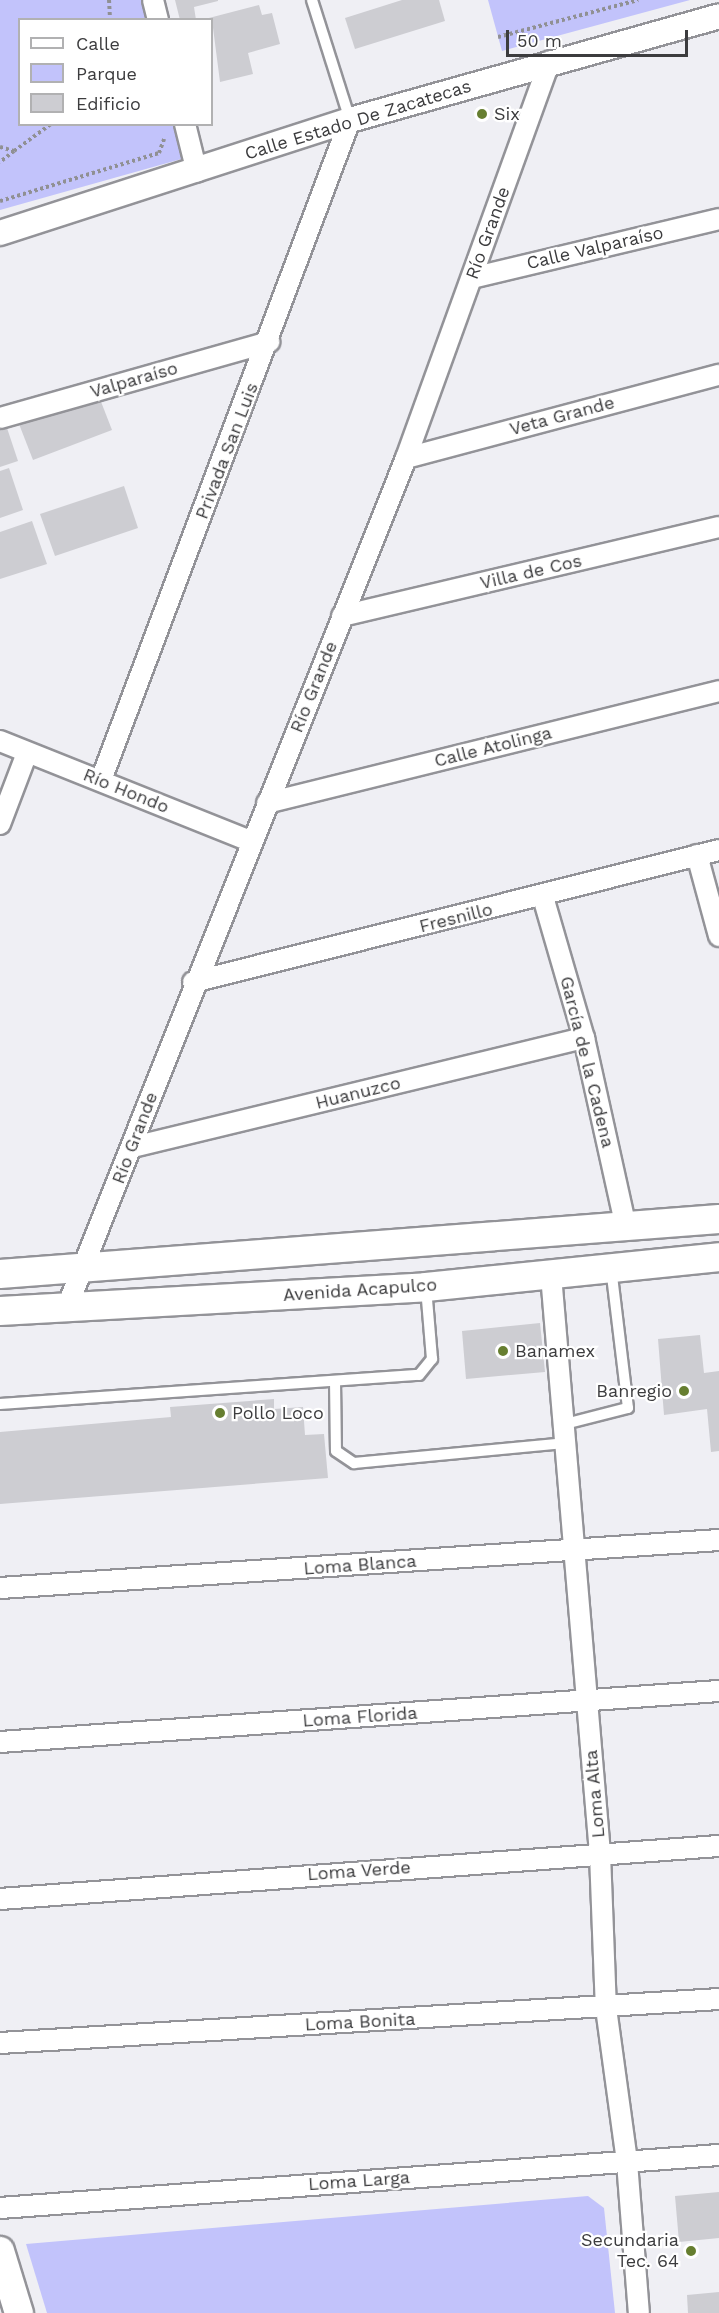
<!DOCTYPE html>
<meta charset="utf-8">
<style>
body{margin:0}
#map{position:relative;width:719px;height:2313px;overflow:hidden;background:#efeff4;font-family:"Work Sans",sans-serif}
div>[style]{position:absolute}
.green>*{inset:0;background:#c2c3fb}
.building>*{inset:0;background:#cdcdd2}
.path>*{height:4px;margin-top:-2px;transform-origin:0;background:repeating-linear-gradient(90deg,#909093 0 3px,transparent 0 6px)}
.roads{filter:drop-shadow(2px 0 #939398) drop-shadow(-2px 0 #939398) drop-shadow(0 2px #939398) drop-shadow(0 -2px #939398)}
.service>*{height:10px;margin:-5px;padding:0 5px;transform-origin:5px;border-radius:5px;background:#fff}
.minor>*{height:20px;margin:-10px;padding:0 10px;transform-origin:10px;border-radius:10px;background:#fff}
.tertiary>*{height:24px;margin:-12px;padding:0 12px;transform-origin:12px;border-radius:12px;background:#fff}
.secondary>*{height:28px;margin:-14px;padding:0 14px;transform-origin:14px;border-radius:14px;background:#fff}
.dots>*{width:16px;height:16px;translate:-50% -50%;box-sizing:border-box;border:3px solid #fff;border-radius:50%}
span{translate:-50% -50%;white-space:nowrap;text-align:center;line-height:1.15;-webkit-text-stroke:4.5px #fff;paint-order:stroke}
.poi-label{font-size:18px;color:#3c3c3e}
.left{translate:0 -50%;text-align:left}
.right{translate:-100% -50%;text-align:right}
.street-label{font-size:18px;color:#3c3c3e}
.legend{position:absolute;left:18px;top:18px;width:195px;height:108px;box-sizing:border-box;background:#fff;border:2px solid #b1b1b2;margin:0;padding:8px 10px;list-style:none;font-size:18px;color:#3c3c3e}
.legend li{display:flex;align-items:center;gap:12px;height:30px}
.legend b{width:30px;border:2px solid #b1b1b2}
.scale{position:absolute;left:506px;top:30px;width:182px;height:27px;box-sizing:border-box;border:3px solid #3c3c3e;border-top:0;padding-left:8px;font-size:18px;line-height:21px;white-space:nowrap;color:#3c3c3e;-webkit-text-stroke:4px #fff;paint-order:stroke}
</style>
<div id="map">
<div class="green">
<i style="clip-path:polygon(0 0,142px 0,148px 19px,20px 20px,20px 124px,176px 125px,185px 158px,0 210px)"></i>
<i style="clip-path:polygon(488px 0,690px 0,502px 51px)"></i>
<i style="clip-path:polygon(588px 2196px,604px 2208px,615px 2313px,47px 2313px,26px 2244px)"></i>
</div>
<div class="building">
<i style="clip-path:polygon(175px 0,218px 0,218px 1px,194px 7px,196px 20px,180px 20px)"></i>
<i style="clip-path:polygon(402px 0,439px 0,445px 21px,355px 49px,345px 18px)"></i>
<i style="clip-path:polygon(259px 5px,262px 15px,272px 13px,280px 44px,248px 53px,253px 74px,220px 82px,212px 20px,205px 19px)"></i>
<i style="clip-path:polygon(98px 394px,112px 430px,33px 460px,19px 424px)"></i>
<i style="clip-path:polygon(4px 419px,18px 461px,0 467px,0 420px)"></i>
<i style="clip-path:polygon(9px 468px,23px 510px,0 518px,0 471px)"></i>
<i style="clip-path:polygon(124px 486px,138px 528px,55px 556px,40px 514px)"></i>
<i style="clip-path:polygon(32px 521px,47px 564px,0 579px,0 532px)"></i>
<i style="clip-path:polygon(540px 1323px,545px 1372px,466px 1379px,462px 1331px)"></i>
<i style="clip-path:polygon(700px 1335px,704px 1373px,719px 1371px,719px 1451px,711px 1452px,707px 1409px,664px 1415px,658px 1339px)"></i>
<i style="clip-path:polygon(274px 1399px,274px 1409px,303px 1407px,305px 1435px,324px 1434px,328px 1478px,0 1504px,0 1432px,171px 1417px,170px 1407px)"></i>
<i style="clip-path:polygon(719px 2192px,719px 2238px,679px 2242px,675px 2196px)"></i>
<i style="clip-path:polygon(719px 2292px,719px 2313px,688px 2313px,687px 2295px)"></i>
</div>
<div class="path">
<i style="left:109px;top:0;width:20px;rotate:87deg"></i>
<i style="left:498px;top:37px;width:145px;rotate:-14.8deg"></i>
<i style="left:94px;top:124px;width:17px"></i>
<i style="left:0;top:147px;width:15px;rotate:16deg"></i>
<i style="left:14px;top:151px;width:18px;rotate:142deg"></i>
<i style="left:14px;top:151px;width:46px;rotate:-36.1deg"></i>
<i style="left:0;top:201px;width:166px;rotate:-16.8deg"></i>
<i style="left:159px;top:153px;width:15px;rotate:-70deg"></i>
</div>
<div class="roads">
<div class="service">
<i style="left:312px;top:0;width:126px;rotate:72.4deg"></i>
<i style="left:335px;top:1381px;width:70px;rotate:89.2deg"></i>
<i style="left:336px;top:1451px;width:22px;rotate:34deg"></i>
<i style="left:354px;top:1463px;width:214px;rotate:-5.4deg"></i>
<i style="left:0;top:1404px;width:420px;rotate:-4deg"></i>
<i style="left:419px;top:1375px;width:21px;rotate:-51deg"></i>
<i style="left:432px;top:1359px;width:72px;rotate:-94.8deg"></i>
<i style="left:565px;top:1424px;width:65px;rotate:-14.3deg"></i>
<i style="left:628px;top:1408px;width:141px;rotate:-96.9deg"></i>
</div>
<div class="minor">
<i style="left:153px;top:0;width:21px;rotate:76deg"></i>
<i style="left:185px;top:124px;width:49px;rotate:76deg"></i>
<i style="left:472px;top:278px;width:254px;rotate:-13.4deg"></i>
<i style="left:0;top:418px;width:280px;rotate:-15.8deg"></i>
<i style="left:406px;top:458px;width:324px;rotate:-14.9deg"></i>
<i style="left:342px;top:616px;width:387px;rotate:-13.3deg"></i>
<i style="left:0;top:741px;width:271px;rotate:21.8deg"></i>
<i style="left:101px;top:780px;width:705px;rotate:-69.33deg"></i>
<i style="left:267px;top:803px;width:466px;rotate:-13.9deg"></i>
<i style="left:0;top:824px;width:76px;rotate:-69.2deg"></i>
<i style="left:697px;top:855px;width:84px;rotate:74.8deg"></i>
<i style="left:543px;top:897px;width:147px;rotate:73.8deg"></i>
<i style="left:584px;top:1038px;width:195px;rotate:77.5deg"></i>
<i style="left:193px;top:982px;width:542px;rotate:-14.09deg"></i>
<i style="left:133px;top:1147px;width:464px;rotate:-13.6deg"></i>
<i style="left:551px;top:1275px;width:581px;rotate:85.16deg"></i>
<i style="left:600px;top:1854px;width:154px;rotate:87.8deg"></i>
<i style="left:606px;top:2008px;width:155px;rotate:82.2deg"></i>
<i style="left:627px;top:2162px;width:151px;rotate:85.5deg"></i>
<i style="left:67px;top:1307px;width:914px;rotate:-68.23deg"></i>
<i style="left:406px;top:458px;width:422px;rotate:-70.1deg"></i>
<i style="left:0;top:1588px;width:721px;rotate:-3.82deg"></i>
<i style="left:0;top:1742px;width:721px;rotate:-4.06deg"></i>
<i style="left:0;top:1899px;width:721px;rotate:-4.22deg"></i>
<i style="left:0;top:2043px;width:720px;rotate:-3.5deg"></i>
<i style="left:0;top:2208px;width:721px;rotate:-4.22deg"></i>
</div>
<div class="tertiary">
<i style="left:0;top:233px;width:368px;rotate:-17.9deg"></i>
<i style="left:350px;top:120px;width:383px;rotate:-15.7deg"></i>
</div>
<div class="secondary">
<i style="left:0;top:1274px;width:721px;rotate:-4.37deg"></i>
<i style="left:0;top:1311px;width:427px;rotate:-3.2deg"></i>
<i style="left:426px;top:1287px;width:295px;rotate:-5.8deg"></i>
<i style="left:0;top:2251px;width:65px;rotate:73deg"></i>
</div>
</div>
<div class="dots">
<i style="left:482px;top:114px;background:#667e30"></i>
<i style="left:503px;top:1351px;background:#667e30"></i>
<i style="left:684px;top:1391px;background:#667e30"></i>
<i style="left:220px;top:1413px;background:#667e30"></i>
<i style="left:691px;top:2251px;background:#667e30"></i>
</div>
<div class="poi-label">
<span class="left" style="left:494px;top:114px">Six</span>
<span class="left" style="left:515px;top:1351px">Banamex</span>
<span class="right" style="left:672px;top:1391px">Banregio</span>
<span class="left" style="left:232px;top:1413px">Pollo Loco</span>
<span class="right" style="left:679px;top:2251px">Secundaria<br>Tec. 64</span>
</div>
<div class="street-label">
<span style="left:358px;top:120px;rotate:-17deg">Calle Estado De Zacatecas</span>
<span style="left:488px;top:233px;rotate:-70deg">Río Grande</span>
<span style="left:595px;top:248px;rotate:-13deg">Calle Valparaíso</span>
<span style="left:134px;top:380px;rotate:-16deg">Valparaíso</span>
<span style="left:562px;top:416px;rotate:-15deg">Veta Grande</span>
<span style="left:227px;top:451px;rotate:-69deg">Privada San Luis</span>
<span style="left:531px;top:572px;rotate:-13deg">Villa de Cos</span>
<span style="left:314px;top:687px;rotate:-68deg">Río Grande</span>
<span style="left:493px;top:747px;rotate:-14deg">Calle Atolinga</span>
<span style="left:126px;top:791px;rotate:22deg">Río Hondo</span>
<span style="left:456px;top:918px;rotate:-14deg">Fresnillo</span>
<span style="left:587px;top:1062px;rotate:76deg">García de la Cadena</span>
<span style="left:358px;top:1093px;rotate:-14deg">Huanuzco</span>
<span style="left:135px;top:1138px;rotate:-69deg">Río Grande</span>
<span style="left:360px;top:1290px;rotate:-4deg">Avenida Acapulco</span>
<span style="left:360px;top:1565px;rotate:-4deg">Loma Blanca</span>
<span style="left:360px;top:1717px;rotate:-4deg">Loma Florida</span>
<span style="left:595px;top:1794px;rotate:-95deg">Loma Alta</span>
<span style="left:359px;top:1871px;rotate:-4deg">Loma Verde</span>
<span style="left:360px;top:2022px;rotate:-3deg">Loma Bonita</span>
<span style="left:359px;top:2181px;rotate:-4deg">Loma Larga</span>
</div>
<ul class="legend">
<li><b style="height:8px;background:#fff"></b>Calle</li>
<li><b style="height:16px;background:#c2c3fb"></b>Parque</li>
<li><b style="height:16px;background:#cdcdd2"></b>Edificio</li>
</ul>
<div class="scale">50 m</div>
</div>
